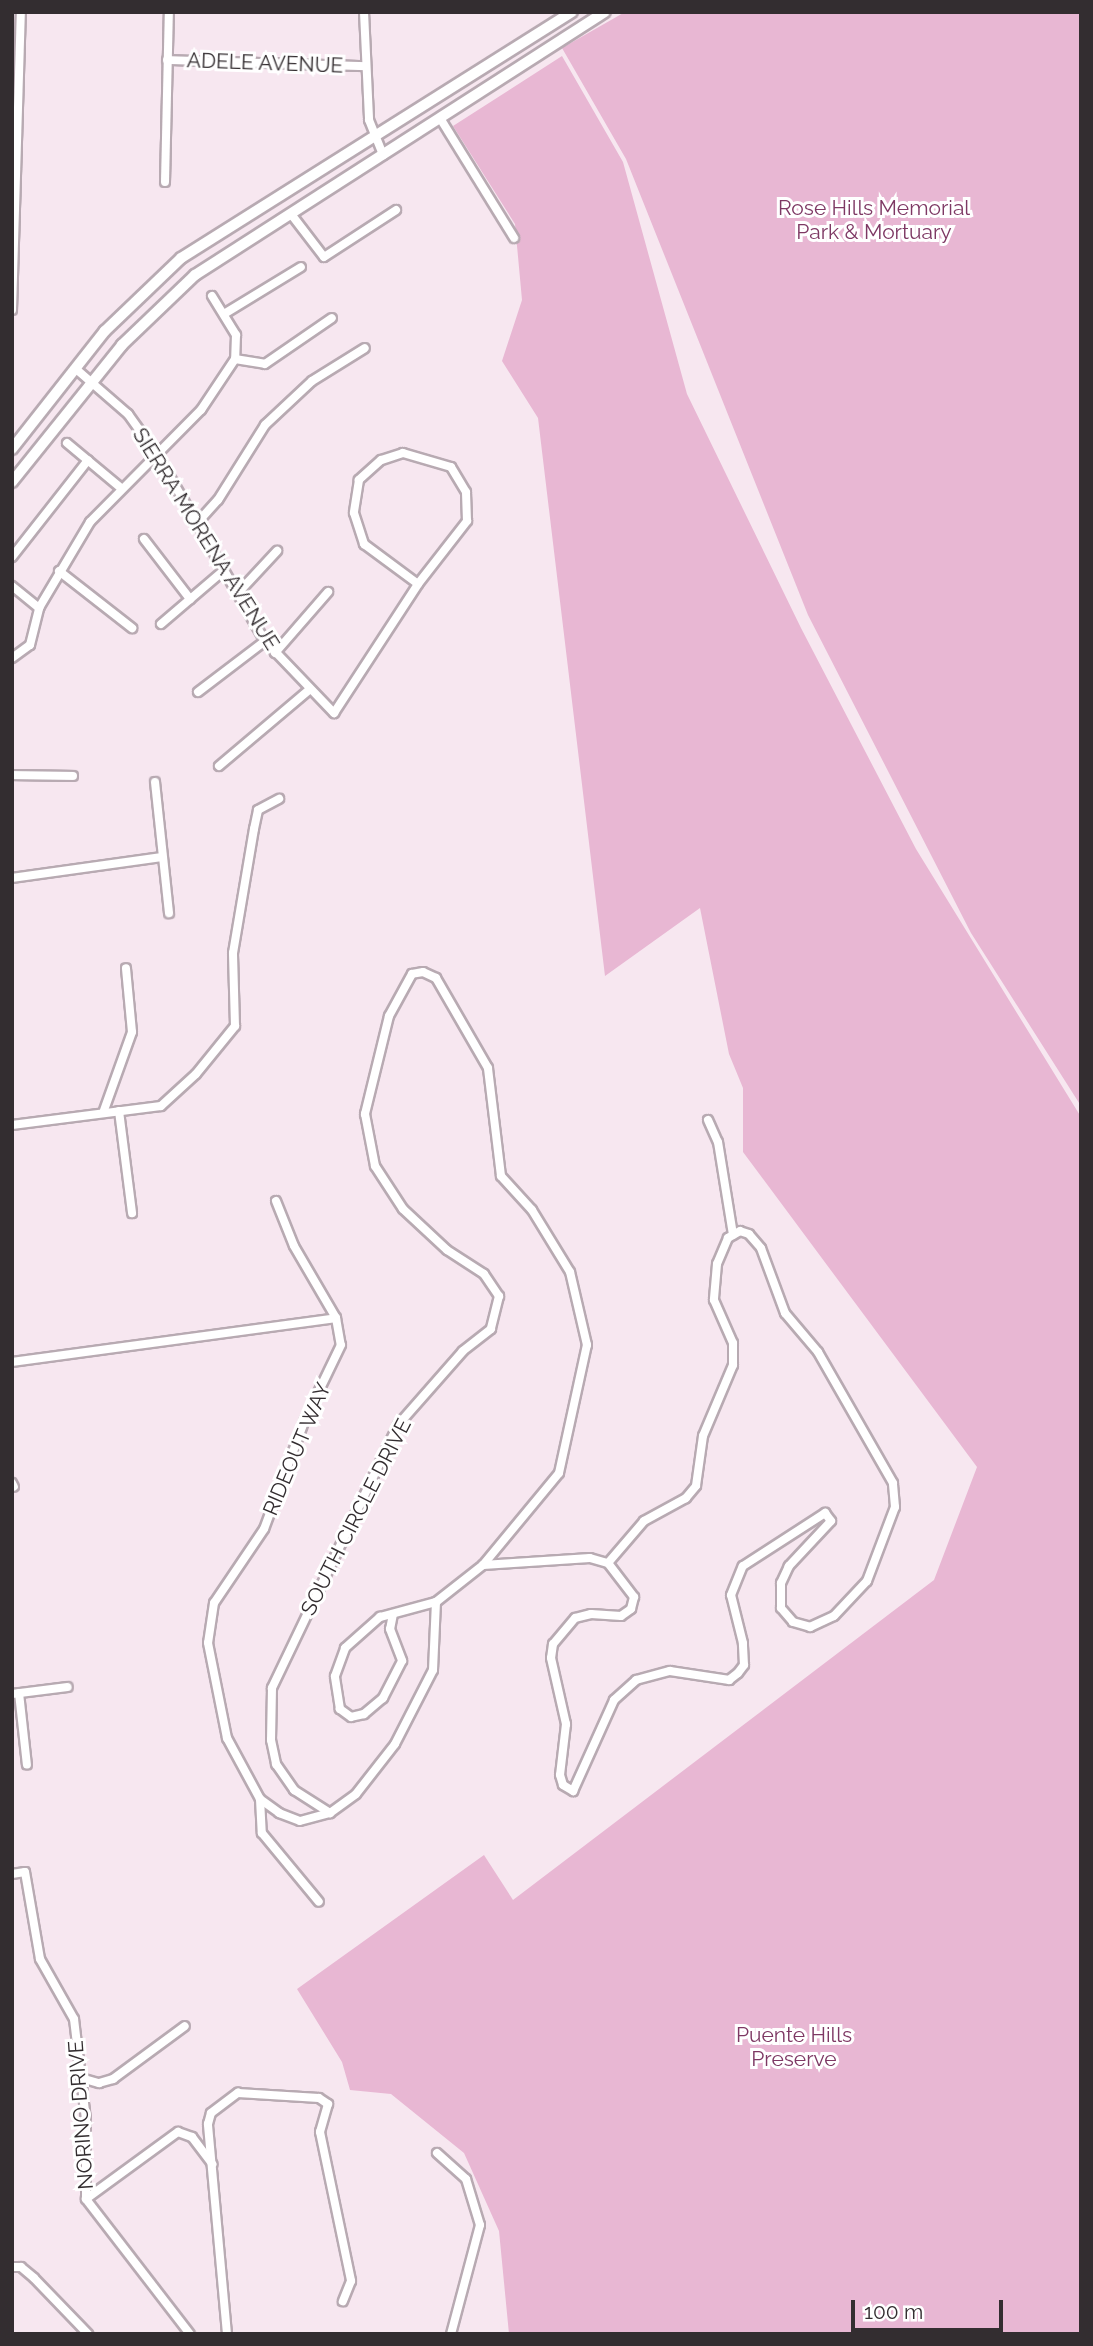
<!DOCTYPE html>
<style>
body{margin:0}
#map{position:relative;width:1093px;height:2346px;overflow:hidden;background:#f7e7f0;font-family:Raleway,sans-serif}
div>[style]{position:absolute}
.green>*{inset:0;background:#e8b7d3}
.roads{filter:drop-shadow(2px 0 #b8aab2) drop-shadow(-2px 0 #b8aab2) drop-shadow(0 2px #b8aab2) drop-shadow(0 -2px #b8aab2)}
.street>*{height:8px;margin:-4px;padding:0 4px;transform-origin:4px;border-radius:4px;background:#fff}
.secondary>*{height:10px;margin:-5px;padding:0 5px;transform-origin:5px;border-radius:5px;background:#fff}
span{translate:-50% -50%;white-space:nowrap;text-align:center;line-height:1.15;-webkit-text-stroke:6px #fff;paint-order:stroke}
.street-label{font-size:21px;color:#332d30}
.park-label{font-size:21px;color:#7e3864}
.frame{position:absolute;inset:0;border:14px solid #332d30;pointer-events:none}
.scale{position:absolute;left:851px;top:2300px;width:152px;height:32px;box-sizing:border-box;border:4px solid #332d30;border-top:0;padding-left:9px;font-size:21px;line-height:24px;white-space:nowrap;color:#332d30;-webkit-text-stroke:5px #fff;paint-order:stroke}
</style>
<div id="map">
<div class="green">
<i style="clip-path:polygon(625px 12px,1081px 12px,1081px 1106px,971px 933px,808px 615px,626px 159px,562px 48px)"></i>
<i style="clip-path:polygon(562px 56px,623px 162px,687px 394px,801px 628px,916px 849px,1081px 1117px,1081px 2334px,509px 2334px,499px 2231px,464px 2153px,391px 2094px,350px 2090px,342px 2062px,297px 1989px,484px 1855px,513px 1900px,934px 1580px,977px 1467px,743px 1152px,743px 1088px,729px 1054px,700px 908px,605px 976px,538px 418px,502px 361px,522px 300px,515px 224px,453px 126px)"></i>
</div>
<div class="roads">
<div class="street">
<i style="left:364px;top:12px;width:108px;rotate:87.3deg"></i>
<i style="left:369px;top:120px;width:38px;rotate:68deg"></i>
<i style="left:167px;top:60px;width:196px;rotate:1.8deg"></i>
<i style="left:440px;top:118px;width:141px;rotate:58.3deg"></i>
<i style="left:165px;top:182px;width:170px;rotate:-88.7deg"></i>
<i style="left:291px;top:214px;width:54px;rotate:52.5deg"></i>
<i style="left:324px;top:257px;width:86px;rotate:-33.1deg"></i>
<i style="left:212px;top:296px;width:46px;rotate:58.4deg"></i>
<i style="left:236px;top:335px;width:24px;rotate:92deg"></i>
<i style="left:12px;top:310px;width:298px;rotate:-88.3deg"></i>
<i style="left:224px;top:314px;width:90px;rotate:-31.4deg"></i>
<i style="left:235px;top:359px;width:30px;rotate:9deg"></i>
<i style="left:265px;top:364px;width:81px;rotate:-34.5deg"></i>
<i style="left:76px;top:369px;width:69px;rotate:40.9deg"></i>
<i style="left:128px;top:414px;width:52px;rotate:54.5deg"></i>
<i style="left:158px;top:456px;width:214px;rotate:60deg"></i>
<i style="left:265px;top:641px;width:100px;rotate:46.2deg"></i>
<i style="left:334px;top:713px;width:154px;rotate:-56.9deg"></i>
<i style="left:418px;top:584px;width:80px;rotate:-52.1deg"></i>
<i style="left:467px;top:521px;width:29px;rotate:-92deg"></i>
<i style="left:466px;top:492px;width:29px;rotate:-121deg"></i>
<i style="left:451px;top:467px;width:50px;rotate:-163.7deg"></i>
<i style="left:403px;top:453px;width:23px;rotate:162deg"></i>
<i style="left:381px;top:460px;width:30px;rotate:138deg"></i>
<i style="left:359px;top:480px;width:33px;rotate:99deg"></i>
<i style="left:354px;top:513px;width:33px;rotate:72deg"></i>
<i style="left:364px;top:544px;width:67px;rotate:36.5deg"></i>
<i style="left:67px;top:443px;width:70px;rotate:39.8deg"></i>
<i style="left:197px;top:523px;width:31px;rotate:-48deg"></i>
<i style="left:218px;top:500px;width:89px;rotate:-57.9deg"></i>
<i style="left:265px;top:425px;width:64px;rotate:-43.1deg"></i>
<i style="left:312px;top:381px;width:62px;rotate:-31.9deg"></i>
<i style="left:144px;top:539px;width:76px;rotate:52.5deg"></i>
<i style="left:12px;top:557px;width:123px;rotate:-51.9deg"></i>
<i style="left:59px;top:571px;width:93px;rotate:38deg"></i>
<i style="left:12px;top:586px;width:35px;rotate:39deg"></i>
<i style="left:237px;top:594px;width:59px;rotate:-47.1deg"></i>
<i style="left:161px;top:624px;width:82px;rotate:-40.5deg"></i>
<i style="left:275px;top:653px;width:81px;rotate:-49deg"></i>
<i style="left:12px;top:658px;width:22px;rotate:-36deg"></i>
<i style="left:30px;top:645px;width:38px;rotate:-76deg"></i>
<i style="left:39px;top:608px;width:100px;rotate:-59.3deg"></i>
<i style="left:90px;top:522px;width:158px;rotate:-45.3deg"></i>
<i style="left:201px;top:410px;width:61px;rotate:-56.3deg"></i>
<i style="left:198px;top:692px;width:84px;rotate:-37.3deg"></i>
<i style="left:219px;top:766px;width:118px;rotate:-40.2deg"></i>
<i style="left:12px;top:775px;width:61px;rotate:0.9deg"></i>
<i style="left:155px;top:782px;width:132px;rotate:83.9deg"></i>
<i style="left:12px;top:878px;width:151px;rotate:-8deg"></i>
<i style="left:119px;top:1111px;width:103px;rotate:82.7deg"></i>
<i style="left:103px;top:1113px;width:86px;rotate:-70.3deg"></i>
<i style="left:132px;top:1032px;width:64px;rotate:-95.4deg"></i>
<i style="left:708px;top:1120px;width:24px;rotate:66deg"></i>
<i style="left:718px;top:1142px;width:94px;rotate:80.8deg"></i>
<i style="left:12px;top:1125px;width:150px;rotate:-7.3deg"></i>
<i style="left:161px;top:1106px;width:47px;rotate:-42.4deg"></i>
<i style="left:196px;top:1074px;width:62px;rotate:-50.9deg"></i>
<i style="left:235px;top:1026px;width:73px;rotate:-91.6deg"></i>
<i style="left:233px;top:953px;width:126px;rotate:-80.4deg"></i>
<i style="left:254px;top:829px;width:19px;rotate:-78deg"></i>
<i style="left:258px;top:810px;width:24px;rotate:-28deg"></i>
<i style="left:276px;top:1201px;width:48px;rotate:68.2deg"></i>
<i style="left:294px;top:1246px;width:83px;rotate:59.7deg"></i>
<i style="left:336px;top:1318px;width:27px;rotate:80deg"></i>
<i style="left:341px;top:1345px;width:85px;rotate:115.7deg"></i>
<i style="left:304px;top:1422px;width:114px;rotate:110.5deg"></i>
<i style="left:264px;top:1529px;width:89px;rotate:124deg"></i>
<i style="left:214px;top:1603px;width:40px;rotate:98.5deg"></i>
<i style="left:208px;top:1643px;width:97px;rotate:78.7deg"></i>
<i style="left:227px;top:1738px;width:69px;rotate:61.6deg"></i>
<i style="left:260px;top:1799px;width:24px;rotate:36deg"></i>
<i style="left:279px;top:1813px;width:22px;rotate:21deg"></i>
<i style="left:300px;top:1821px;width:31px;rotate:-15deg"></i>
<i style="left:330px;top:1813px;width:32px;rotate:-36deg"></i>
<i style="left:356px;top:1794px;width:63px;rotate:-52deg"></i>
<i style="left:395px;top:1744px;width:83px;rotate:-62.8deg"></i>
<i style="left:433px;top:1670px;width:68px;rotate:-87.5deg"></i>
<i style="left:436px;top:1602px;width:60px;rotate:-38.2deg"></i>
<i style="left:483px;top:1565px;width:119px;rotate:-50.4deg"></i>
<i style="left:559px;top:1473px;width:131px;rotate:-77.7deg"></i>
<i style="left:587px;top:1345px;width:75px;rotate:-103.1deg"></i>
<i style="left:570px;top:1272px;width:73px;rotate:-121.5deg"></i>
<i style="left:532px;top:1210px;width:46px;rotate:-132.4deg"></i>
<i style="left:501px;top:1176px;width:109px;rotate:-96.9deg"></i>
<i style="left:488px;top:1068px;width:104px;rotate:-120deg"></i>
<i style="left:436px;top:978px;width:14px;rotate:-155deg"></i>
<i style="left:423px;top:972px;width:11px;rotate:170deg"></i>
<i style="left:412px;top:974px;width:48px;rotate:118.7deg"></i>
<i style="left:389px;top:1016px;width:101px;rotate:103.8deg"></i>
<i style="left:365px;top:1114px;width:53px;rotate:79.1deg"></i>
<i style="left:375px;top:1166px;width:51px;rotate:56.9deg"></i>
<i style="left:403px;top:1209px;width:60px;rotate:43deg"></i>
<i style="left:447px;top:1250px;width:44px;rotate:33deg"></i>
<i style="left:484px;top:1274px;width:27px;rotate:56deg"></i>
<i style="left:499px;top:1296px;width:34px;rotate:104deg"></i>
<i style="left:491px;top:1329px;width:36px;rotate:142deg"></i>
<i style="left:463px;top:1351px;width:98px;rotate:131.3deg"></i>
<i style="left:398px;top:1425px;width:292px;rotate:115.6deg"></i>
<i style="left:272px;top:1688px;width:52px;rotate:91.1deg"></i>
<i style="left:271px;top:1740px;width:25px;rotate:78deg"></i>
<i style="left:276px;top:1764px;width:32px;rotate:55deg"></i>
<i style="left:294px;top:1790px;width:43px;rotate:32.6deg"></i>
<i style="left:12px;top:1362px;width:327px;rotate:-7.7deg"></i>
<i style="left:12px;top:1483px;width:4px;rotate:63deg"></i>
<i style="left:483px;top:1565px;width:107px;rotate:-3.7deg"></i>
<i style="left:590px;top:1558px;width:19px;rotate:16deg"></i>
<i style="left:608px;top:1563px;width:43px;rotate:52.6deg"></i>
<i style="left:634px;top:1597px;width:12px;rotate:104deg"></i>
<i style="left:631px;top:1609px;width:12px;rotate:145deg"></i>
<i style="left:621px;top:1616px;width:30px;rotate:-176deg"></i>
<i style="left:591px;top:1614px;width:16px;rotate:166deg"></i>
<i style="left:575px;top:1618px;width:34px;rotate:130deg"></i>
<i style="left:553px;top:1644px;width:14px;rotate:98deg"></i>
<i style="left:551px;top:1658px;width:68px;rotate:77.2deg"></i>
<i style="left:566px;top:1724px;width:51px;rotate:96.7deg"></i>
<i style="left:560px;top:1775px;width:10px;rotate:73deg"></i>
<i style="left:563px;top:1785px;width:12px;rotate:31deg"></i>
<i style="left:573px;top:1791px;width:100px;rotate:-65.7deg"></i>
<i style="left:614px;top:1700px;width:30px;rotate:-42deg"></i>
<i style="left:636px;top:1680px;width:35px;rotate:-15deg"></i>
<i style="left:670px;top:1671px;width:60px;rotate:8.7deg"></i>
<i style="left:729px;top:1680px;width:11px;rotate:-38deg"></i>
<i style="left:738px;top:1673px;width:10px;rotate:-53deg"></i>
<i style="left:744px;top:1665px;width:22px;rotate:-93deg"></i>
<i style="left:743px;top:1643px;width:49px;rotate:-104deg"></i>
<i style="left:731px;top:1595px;width:31px;rotate:-68deg"></i>
<i style="left:743px;top:1566px;width:98px;rotate:-32.9deg"></i>
<i style="left:825px;top:1513px;width:10px;rotate:53deg"></i>
<i style="left:831px;top:1521px;width:62px;rotate:133deg"></i>
<i style="left:789px;top:1566px;width:19px;rotate:115deg"></i>
<i style="left:781px;top:1583px;width:25px;rotate:90deg"></i>
<i style="left:781px;top:1608px;width:18px;rotate:49deg"></i>
<i style="left:793px;top:1622px;width:18px;rotate:16deg"></i>
<i style="left:810px;top:1627px;width:26px;rotate:-25deg"></i>
<i style="left:834px;top:1616px;width:48px;rotate:-46.7deg"></i>
<i style="left:867px;top:1581px;width:79px;rotate:-69.3deg"></i>
<i style="left:895px;top:1507px;width:24px;rotate:-95deg"></i>
<i style="left:893px;top:1483px;width:151px;rotate:-119.8deg"></i>
<i style="left:818px;top:1352px;width:51px;rotate:-130.2deg"></i>
<i style="left:785px;top:1313px;width:69px;rotate:-110.3deg"></i>
<i style="left:761px;top:1248px;width:18px;rotate:-131deg"></i>
<i style="left:749px;top:1234px;width:9px;rotate:-162deg"></i>
<i style="left:740px;top:1231px;width:14px;rotate:150deg"></i>
<i style="left:728px;top:1238px;width:28px;rotate:113deg"></i>
<i style="left:717px;top:1264px;width:36px;rotate:95deg"></i>
<i style="left:714px;top:1300px;width:47px;rotate:66.2deg"></i>
<i style="left:733px;top:1343px;width:22px;rotate:90deg"></i>
<i style="left:733px;top:1365px;width:77px;rotate:112.9deg"></i>
<i style="left:703px;top:1436px;width:50px;rotate:98deg"></i>
<i style="left:696px;top:1486px;width:16px;rotate:130deg"></i>
<i style="left:686px;top:1498px;width:48px;rotate:151.3deg"></i>
<i style="left:644px;top:1521px;width:55px;rotate:130.6deg"></i>
<i style="left:393px;top:1614px;width:15px;rotate:101deg"></i>
<i style="left:390px;top:1629px;width:34px;rotate:69deg"></i>
<i style="left:402px;top:1661px;width:42px;rotate:117.2deg"></i>
<i style="left:383px;top:1698px;width:25px;rotate:140deg"></i>
<i style="left:364px;top:1714px;width:13px;rotate:167deg"></i>
<i style="left:351px;top:1717px;width:14px;rotate:-144deg"></i>
<i style="left:340px;top:1709px;width:33px;rotate:-99deg"></i>
<i style="left:335px;top:1676px;width:30px;rotate:-70deg"></i>
<i style="left:345px;top:1648px;width:47px;rotate:-41.5deg"></i>
<i style="left:380px;top:1617px;width:58px;rotate:-15deg"></i>
<i style="left:19px;top:1693px;width:72px;rotate:83.7deg"></i>
<i style="left:12px;top:1694px;width:56px;rotate:-7.1deg"></i>
<i style="left:260px;top:1799px;width:34px;rotate:87deg"></i>
<i style="left:262px;top:1833px;width:89px;rotate:50.4deg"></i>
<i style="left:12px;top:1874px;width:13px;rotate:-9deg"></i>
<i style="left:25px;top:1872px;width:88px;rotate:80.2deg"></i>
<i style="left:40px;top:1959px;width:69px;rotate:60.5deg"></i>
<i style="left:74px;top:2019px;width:101px;rotate:83.2deg"></i>
<i style="left:86px;top:2119px;width:80px;rotate:90deg"></i>
<i style="left:86px;top:2199px;width:170px;rotate:52.4deg"></i>
<i style="left:81px;top:2078px;width:19px;rotate:16deg"></i>
<i style="left:99px;top:2083px;width:15px;rotate:-16deg"></i>
<i style="left:113px;top:2079px;width:89px;rotate:-36.4deg"></i>
<i style="left:437px;top:2153px;width:39px;rotate:42deg"></i>
<i style="left:466px;top:2179px;width:48px;rotate:73.1deg"></i>
<i style="left:480px;top:2225px;width:113px;rotate:104.9deg"></i>
<i style="left:86px;top:2199px;width:114px;rotate:-36.1deg"></i>
<i style="left:178px;top:2132px;width:15px;rotate:20deg"></i>
<i style="left:192px;top:2137px;width:34px;rotate:53deg"></i>
<i style="left:12px;top:2267px;width:9px"></i>
<i style="left:21px;top:2267px;width:17px;rotate:40deg"></i>
<i style="left:34px;top:2278px;width:78px;rotate:46deg"></i>
<i style="left:227px;top:2334px;width:211px;rotate:-95.2deg"></i>
<i style="left:208px;top:2124px;width:11px;rotate:-75deg"></i>
<i style="left:211px;top:2113px;width:34px;rotate:-37deg"></i>
<i style="left:238px;top:2093px;width:81px;rotate:3.5deg"></i>
<i style="left:319px;top:2098px;width:11px;rotate:34deg"></i>
<i style="left:328px;top:2104px;width:29px;rotate:106deg"></i>
<i style="left:320px;top:2132px;width:152px;rotate:78.2deg"></i>
<i style="left:351px;top:2281px;width:22px;rotate:112deg"></i>
</div>
<div class="secondary">
<i style="left:12px;top:449px;width:150px;rotate:-51.8deg"></i>
<i style="left:105px;top:331px;width:105px;rotate:-43.8deg"></i>
<i style="left:181px;top:258px;width:462px;rotate:-32.2deg"></i>
<i style="left:12px;top:482px;width:176px;rotate:-51.2deg"></i>
<i style="left:122px;top:345px;width:101px;rotate:-43.8deg"></i>
<i style="left:195px;top:275px;width:487px;rotate:-32.7deg"></i>
</div>
</div>
<div class="street-label">
<span style="left:265px;top:63px;rotate:2deg">ADELE AVENUE</span>
<span style="left:206px;top:539px;rotate:58deg">SIERRA MORENA AVENUE</span>
<span style="left:297px;top:1449px;rotate:-67deg">RIDEOUT WAY</span>
<span style="left:356px;top:1517px;rotate:-63deg">SOUTH CIRCLE DRIVE</span>
<span style="left:81px;top:2115px;rotate:-94deg">NORINO DRIVE</span>
</div>
<div class="park-label">
<span style="left:874px;top:220px">Rose Hills Memorial<br>Park &amp; Mortuary</span>
<span style="left:794px;top:2047px">Puente Hills<br>Preserve</span>
</div>
<div class="frame"></div>
<div class="scale">100 m</div>
</div>
